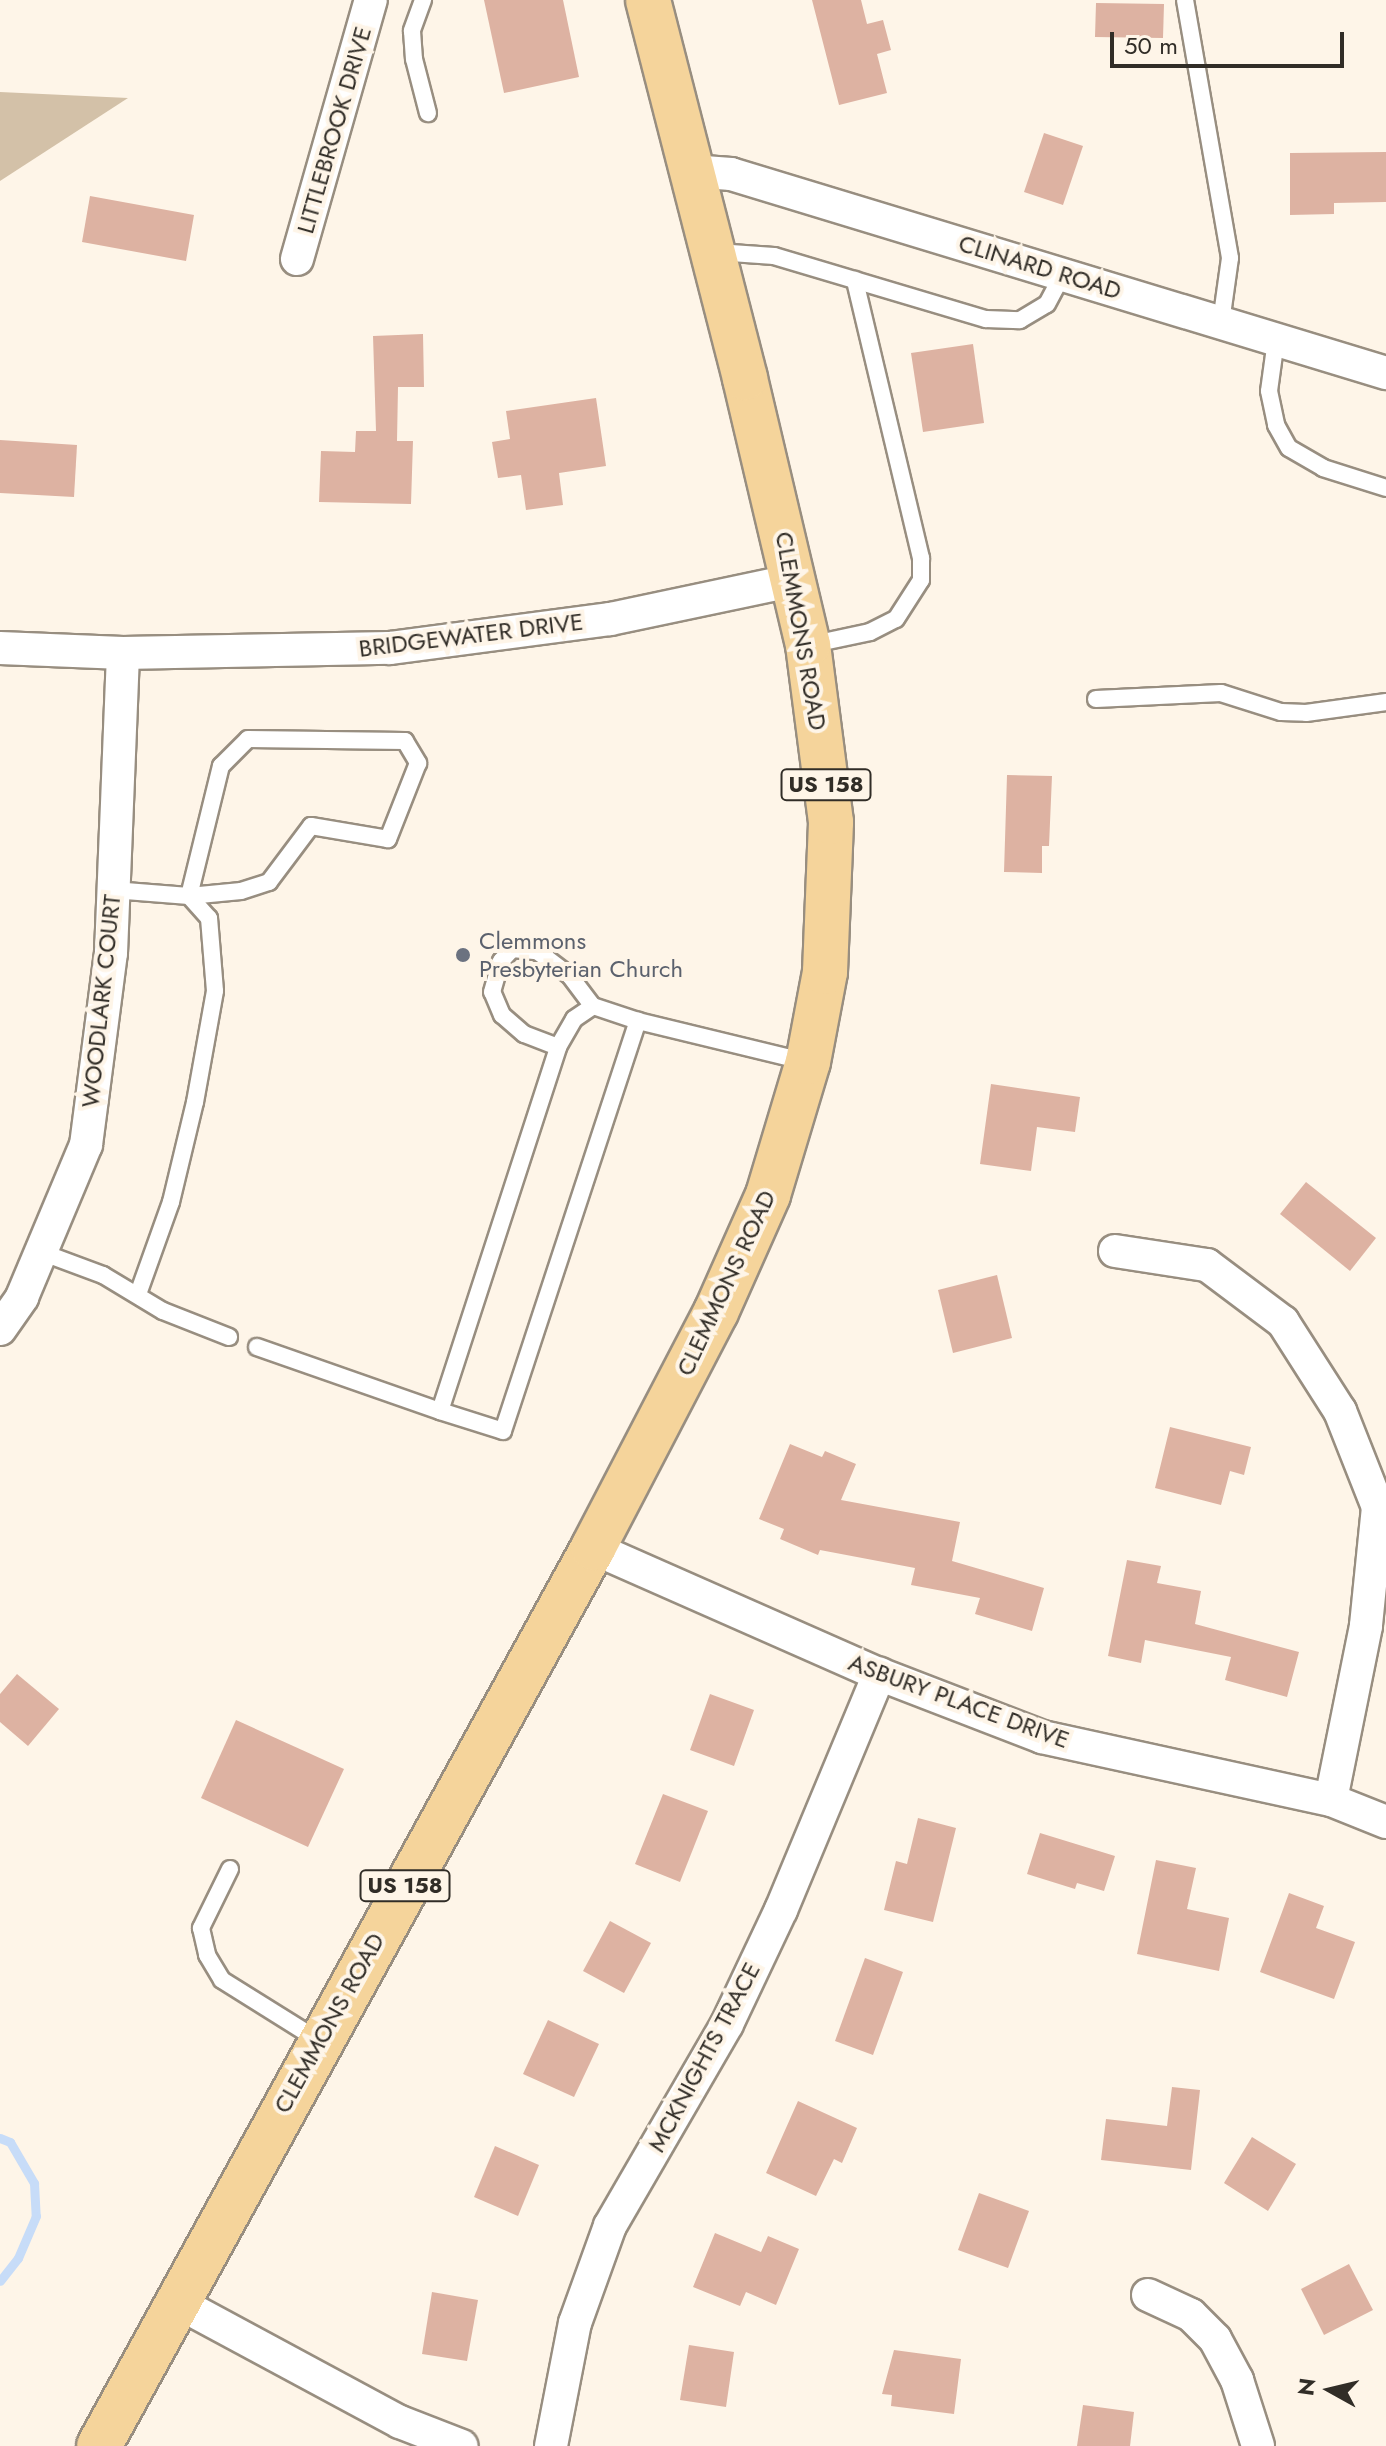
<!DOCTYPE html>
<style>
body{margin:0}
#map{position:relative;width:1386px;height:2446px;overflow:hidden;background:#fef5e8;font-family:Jost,sans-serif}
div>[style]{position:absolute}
.green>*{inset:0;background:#d3c1a8}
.stream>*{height:9px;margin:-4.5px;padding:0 4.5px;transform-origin:4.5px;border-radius:4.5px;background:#c7dcf8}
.building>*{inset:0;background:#ddb2a2}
.roads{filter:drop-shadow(2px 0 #988e80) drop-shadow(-2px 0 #988e80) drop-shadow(0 2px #988e80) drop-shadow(0 -2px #988e80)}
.lane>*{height:16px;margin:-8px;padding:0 8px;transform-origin:8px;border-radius:8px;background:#fff}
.street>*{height:32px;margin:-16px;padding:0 16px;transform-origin:16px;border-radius:16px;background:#fff}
.primary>*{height:44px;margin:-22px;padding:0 22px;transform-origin:22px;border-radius:22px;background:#f5d49b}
.dots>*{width:22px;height:22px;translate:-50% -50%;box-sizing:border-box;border:4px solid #fef5e8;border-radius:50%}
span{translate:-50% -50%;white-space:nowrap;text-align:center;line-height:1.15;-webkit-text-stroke:8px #fef5e8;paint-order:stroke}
.shield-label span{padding:2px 6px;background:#fef5e8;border:2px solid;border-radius:6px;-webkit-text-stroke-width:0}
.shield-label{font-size:22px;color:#312d27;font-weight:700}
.street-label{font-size:24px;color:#312d27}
.worship-label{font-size:24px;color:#5b616d}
.left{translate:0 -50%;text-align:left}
.north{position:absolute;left:1290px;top:2350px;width:80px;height:80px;-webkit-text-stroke:6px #fef5e8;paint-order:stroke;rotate:278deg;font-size:22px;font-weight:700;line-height:32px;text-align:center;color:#312d27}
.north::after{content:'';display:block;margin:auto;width:28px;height:36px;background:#312d27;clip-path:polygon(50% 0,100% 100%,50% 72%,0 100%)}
.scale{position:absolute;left:1110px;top:32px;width:234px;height:36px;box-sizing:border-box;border:4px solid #312d27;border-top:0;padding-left:10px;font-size:24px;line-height:28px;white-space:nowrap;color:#312d27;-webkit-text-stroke:6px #fef5e8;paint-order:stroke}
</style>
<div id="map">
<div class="green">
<i style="clip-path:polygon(0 92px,128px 98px,0 181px)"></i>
</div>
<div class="stream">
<i style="left:0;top:2138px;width:11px;rotate:22deg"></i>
<i style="left:10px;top:2142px;width:48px;rotate:59.7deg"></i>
<i style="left:34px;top:2183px;width:33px;rotate:87deg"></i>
<i style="left:36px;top:2216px;width:46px;rotate:113.2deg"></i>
<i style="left:18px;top:2258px;width:29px;rotate:128deg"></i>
</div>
<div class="building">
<i style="clip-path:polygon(484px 0,563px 0,579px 77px,504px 93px)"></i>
<i style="clip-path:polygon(812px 0,861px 0,867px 24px,883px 20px,891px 50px,877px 54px,887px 93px,839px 105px)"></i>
<i style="clip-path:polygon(1096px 3px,1164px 4px,1163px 38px,1095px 37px)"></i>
<i style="clip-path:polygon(1044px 133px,1083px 146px,1063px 205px,1024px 192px)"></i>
<i style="clip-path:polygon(1386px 152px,1386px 202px,1334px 203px,1334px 214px,1290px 215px,1290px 153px)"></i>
<i style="clip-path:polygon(90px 196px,194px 215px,186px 261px,82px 242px)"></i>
<i style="clip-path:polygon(423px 334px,424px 387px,398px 387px,397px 441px,413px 441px,411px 504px,319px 502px,321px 451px,355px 452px,356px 431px,376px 431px,373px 336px)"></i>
<i style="clip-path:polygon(973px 344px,984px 423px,923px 432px,911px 353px)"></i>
<i style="clip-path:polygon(596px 398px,606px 466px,559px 473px,563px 505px,526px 510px,521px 475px,498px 478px,492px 442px,510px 439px,506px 411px)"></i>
<i style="clip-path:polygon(0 440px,77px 445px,74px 497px,0 493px)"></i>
<i style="clip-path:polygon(1007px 775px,1052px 776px,1049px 846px,1042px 846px,1042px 873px,1004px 872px)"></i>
<i style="clip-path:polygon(991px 1084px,1080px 1097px,1075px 1132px,1037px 1127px,1031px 1171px,980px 1164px)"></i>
<i style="clip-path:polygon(1306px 1182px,1376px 1238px,1350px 1271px,1280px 1214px)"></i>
<i style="clip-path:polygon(997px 1275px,1012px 1338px,953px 1353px,938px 1290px)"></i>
<i style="clip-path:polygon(1170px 1427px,1251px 1447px,1244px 1475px,1230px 1471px,1221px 1505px,1155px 1488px)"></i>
<i style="clip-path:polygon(790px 1444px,822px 1457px,825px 1451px,856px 1464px,841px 1500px,960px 1522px,952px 1561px,1044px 1588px,1032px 1631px,975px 1614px,980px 1598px,911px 1585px,915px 1568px,820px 1550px,818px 1555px,780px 1539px,784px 1529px,759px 1519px)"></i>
<i style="clip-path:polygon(1127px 1560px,1161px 1566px,1157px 1583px,1201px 1591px,1195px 1624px,1299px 1652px,1287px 1697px,1225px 1680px,1231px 1657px,1145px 1640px,1141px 1663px,1108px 1656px)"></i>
<i style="clip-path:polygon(17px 1674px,59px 1709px,28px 1746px,0 1722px,0 1694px)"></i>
<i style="clip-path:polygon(710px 1694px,754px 1710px,734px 1766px,690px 1750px)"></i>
<i style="clip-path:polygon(236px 1720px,344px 1769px,308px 1847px,201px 1798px)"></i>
<i style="clip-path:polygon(663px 1794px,708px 1811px,680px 1882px,635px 1864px)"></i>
<i style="clip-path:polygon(918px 1818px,956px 1828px,933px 1922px,884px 1910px,896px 1861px,907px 1864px)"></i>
<i style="clip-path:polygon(1040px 1833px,1115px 1856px,1104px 1891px,1077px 1883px,1075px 1889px,1027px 1874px)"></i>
<i style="clip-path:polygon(1156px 1860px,1196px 1868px,1187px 1909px,1229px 1918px,1219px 1971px,1137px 1954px)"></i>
<i style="clip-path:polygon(1289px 1893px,1324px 1906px,1316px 1928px,1355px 1942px,1334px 1999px,1260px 1972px)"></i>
<i style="clip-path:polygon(610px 1921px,651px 1943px,624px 1993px,583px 1971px)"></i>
<i style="clip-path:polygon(865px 1958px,903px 1972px,873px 2055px,835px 2041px)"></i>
<i style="clip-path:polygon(548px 2020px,599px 2044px,574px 2097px,523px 2074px)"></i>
<i style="clip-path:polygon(1172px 2087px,1200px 2090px,1191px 2170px,1101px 2160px,1106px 2119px,1167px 2126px)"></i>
<i style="clip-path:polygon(798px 2101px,857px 2128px,842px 2163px,834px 2159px,816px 2196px,766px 2173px)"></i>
<i style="clip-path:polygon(1252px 2137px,1296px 2164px,1268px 2211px,1224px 2183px)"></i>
<i style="clip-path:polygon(495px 2146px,539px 2165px,518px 2216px,474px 2197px)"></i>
<i style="clip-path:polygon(979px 2193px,1029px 2211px,1008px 2268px,958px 2250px)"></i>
<i style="clip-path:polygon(715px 2233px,761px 2252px,768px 2236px,799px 2249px,776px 2305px,746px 2292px,740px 2306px,693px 2287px)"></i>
<i style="clip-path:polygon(1349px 2264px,1373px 2310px,1324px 2335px,1301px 2289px)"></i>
<i style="clip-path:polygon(432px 2292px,478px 2300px,467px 2361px,422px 2354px)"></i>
<i style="clip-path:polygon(689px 2345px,734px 2352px,726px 2407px,680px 2400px)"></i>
<i style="clip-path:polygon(894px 2350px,961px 2359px,954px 2414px,891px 2406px,892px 2395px,882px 2394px)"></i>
<i style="clip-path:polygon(1083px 2405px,1134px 2412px,1130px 2446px,1077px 2446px)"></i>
</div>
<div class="roads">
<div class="lane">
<i style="left:423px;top:0;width:33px;rotate:110deg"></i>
<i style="left:412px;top:31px;width:28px;rotate:86deg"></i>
<i style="left:414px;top:59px;width:56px;rotate:75.5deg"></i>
<i style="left:1185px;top:0;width:262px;rotate:80.1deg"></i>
<i style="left:1230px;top:258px;width:65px;rotate:98deg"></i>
<i style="left:717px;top:252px;width:57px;rotate:4deg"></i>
<i style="left:774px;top:256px;width:221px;rotate:16.6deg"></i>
<i style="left:986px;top:319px;width:34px;rotate:2deg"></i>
<i style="left:1020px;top:320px;width:31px;rotate:-31deg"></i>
<i style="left:1047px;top:304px;width:34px;rotate:-62deg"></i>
<i style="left:1276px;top:340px;width:51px;rotate:97.8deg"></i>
<i style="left:1269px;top:391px;width:35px;rotate:78deg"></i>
<i style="left:1276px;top:425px;width:26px;rotate:61deg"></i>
<i style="left:1289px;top:448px;width:39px;rotate:30deg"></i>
<i style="left:1323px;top:468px;width:66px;rotate:17.6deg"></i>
<i style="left:809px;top:645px;width:62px;rotate:-12deg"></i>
<i style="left:870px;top:632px;width:29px;rotate:-27deg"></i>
<i style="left:896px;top:619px;width:46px;rotate:-57.3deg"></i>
<i style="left:921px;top:580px;width:22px;rotate:-90deg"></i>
<i style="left:921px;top:558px;width:286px;rotate:-103.4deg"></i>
<i style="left:1096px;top:699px;width:125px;rotate:-2.7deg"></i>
<i style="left:1221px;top:693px;width:63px;rotate:17.6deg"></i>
<i style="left:1281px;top:712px;width:25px;rotate:2deg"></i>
<i style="left:1306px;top:713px;width:81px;rotate:-7.8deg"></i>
<i style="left:248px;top:739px;width:157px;rotate:0.7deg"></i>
<i style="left:405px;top:741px;width:26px;rotate:59deg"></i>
<i style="left:418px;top:763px;width:82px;rotate:111.5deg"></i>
<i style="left:388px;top:839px;width:78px;rotate:-170.4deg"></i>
<i style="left:311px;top:826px;width:70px;rotate:126.9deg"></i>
<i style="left:269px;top:882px;width:29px;rotate:162deg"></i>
<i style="left:241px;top:891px;width:52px;rotate:174.5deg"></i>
<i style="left:189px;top:896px;width:134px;rotate:-76.2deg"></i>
<i style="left:221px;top:766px;width:38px;rotate:-45deg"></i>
<i style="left:113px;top:890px;width:76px;rotate:4.5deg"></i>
<i style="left:189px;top:896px;width:30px;rotate:48deg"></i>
<i style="left:209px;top:918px;width:73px;rotate:85.3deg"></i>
<i style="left:215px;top:991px;width:113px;rotate:100.2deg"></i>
<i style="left:195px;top:1102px;width:103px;rotate:103.5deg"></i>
<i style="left:171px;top:1202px;width:98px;rotate:109.7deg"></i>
<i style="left:558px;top:1047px;width:36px;rotate:-159deg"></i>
<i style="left:524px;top:1034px;width:29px;rotate:-139deg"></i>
<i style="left:502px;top:1015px;width:25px;rotate:-113deg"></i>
<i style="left:492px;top:992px;width:32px;rotate:-74deg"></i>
<i style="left:501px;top:961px;width:16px;rotate:-47deg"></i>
<i style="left:512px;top:949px;width:25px;rotate:5deg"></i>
<i style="left:537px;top:951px;width:41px;rotate:37.1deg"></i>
<i style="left:570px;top:976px;width:38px;rotate:53deg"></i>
<i style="left:41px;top:1252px;width:66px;rotate:20.4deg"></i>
<i style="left:103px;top:1275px;width:70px;rotate:31deg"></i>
<i style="left:163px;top:1311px;width:71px;rotate:21.5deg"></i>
<i style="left:257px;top:1347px;width:194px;rotate:19.3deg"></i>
<i style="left:440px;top:1411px;width:383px;rotate:-72deg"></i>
<i style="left:558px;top:1047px;width:32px;rotate:-60deg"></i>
<i style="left:574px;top:1019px;width:23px;rotate:-34deg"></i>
<i style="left:593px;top:1006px;width:47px;rotate:18.4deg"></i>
<i style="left:638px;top:1021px;width:174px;rotate:13.6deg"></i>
<i style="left:440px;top:1411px;width:66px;rotate:17.6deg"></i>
<i style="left:503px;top:1431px;width:432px;rotate:-71.8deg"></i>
<i style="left:230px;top:1869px;width:66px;rotate:116.2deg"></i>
<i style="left:201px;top:1928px;width:28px;rotate:77deg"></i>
<i style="left:207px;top:1955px;width:29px;rotate:59deg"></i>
<i style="left:222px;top:1980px;width:113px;rotate:32deg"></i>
</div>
<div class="street">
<i style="left:691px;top:171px;width:40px;rotate:4.3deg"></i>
<i style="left:731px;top:174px;width:685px;rotate:16.9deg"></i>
<i style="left:297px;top:259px;width:269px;rotate:-74.1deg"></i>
<i style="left:0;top:648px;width:123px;rotate:2.3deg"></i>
<i style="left:123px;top:653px;width:267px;rotate:-1.1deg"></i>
<i style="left:390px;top:648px;width:222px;rotate:-7.5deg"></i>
<i style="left:610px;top:619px;width:189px;rotate:-11.9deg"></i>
<i style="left:1115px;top:1251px;width:93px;rotate:8.7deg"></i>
<i style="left:1207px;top:1265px;width:95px;rotate:36.9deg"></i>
<i style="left:1283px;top:1322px;width:106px;rotate:57.4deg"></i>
<i style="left:1340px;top:1411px;width:103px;rotate:68.4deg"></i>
<i style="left:1378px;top:1507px;width:120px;rotate:95.8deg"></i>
<i style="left:1366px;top:1626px;width:177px;rotate:101.4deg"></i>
<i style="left:0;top:1329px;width:39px;rotate:-55deg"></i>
<i style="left:22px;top:1297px;width:165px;rotate:-67.2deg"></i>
<i style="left:86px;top:1145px;width:194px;rotate:-82.6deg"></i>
<i style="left:111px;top:953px;width:300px;rotate:-87.7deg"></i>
<i style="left:593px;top:1548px;width:313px;rotate:23.8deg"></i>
<i style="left:879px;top:1674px;width:175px;rotate:21.1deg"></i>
<i style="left:1042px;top:1737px;width:296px;rotate:12.3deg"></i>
<i style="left:1331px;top:1800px;width:59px;rotate:21.8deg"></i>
<i style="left:1148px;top:2295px;width:47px;rotate:24.9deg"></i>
<i style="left:1191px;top:2315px;width:34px;rotate:45deg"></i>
<i style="left:1215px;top:2339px;width:47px;rotate:61.8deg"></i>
<i style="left:1237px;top:2380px;width:69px;rotate:72.3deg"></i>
<i style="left:175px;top:2301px;width:255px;rotate:28.3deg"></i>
<i style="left:400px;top:2422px;width:66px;rotate:21.2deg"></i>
<i style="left:551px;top:2446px;width:125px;rotate:-79deg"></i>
<i style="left:575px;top:2323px;width:103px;rotate:-70.2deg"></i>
<i style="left:610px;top:2226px;width:233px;rotate:-59.9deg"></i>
<i style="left:727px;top:2024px;width:126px;rotate:-64.7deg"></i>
<i style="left:781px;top:1910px;width:256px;rotate:-67.4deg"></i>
</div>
<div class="primary">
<i style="left:99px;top:2446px;width:1025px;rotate:-61.18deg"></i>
<i style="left:593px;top:1548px;width:266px;rotate:-62.5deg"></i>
<i style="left:716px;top:1312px;width:128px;rotate:-66deg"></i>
<i style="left:768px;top:1195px;width:139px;rotate:-73.3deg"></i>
<i style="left:808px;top:1062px;width:92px;rotate:-79.3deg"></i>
<i style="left:825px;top:972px;width:150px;rotate:-87.7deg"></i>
<i style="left:831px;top:822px;width:178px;rotate:-97.4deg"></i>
<i style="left:808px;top:645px;width:274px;rotate:-103.3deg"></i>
<i style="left:745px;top:378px;width:390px;rotate:-104.4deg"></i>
</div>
</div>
<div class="dots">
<i style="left:463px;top:955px;background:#6b7280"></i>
</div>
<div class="shield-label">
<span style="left:826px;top:785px">US 158</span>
<span style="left:405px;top:1886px">US 158</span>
</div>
<div class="street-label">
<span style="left:334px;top:130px;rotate:-74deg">LITTLEBROOK DRIVE</span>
<span style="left:1040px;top:267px;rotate:17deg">CLINARD ROAD</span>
<span style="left:801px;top:631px;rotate:80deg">CLEMMONS ROAD</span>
<span style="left:471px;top:635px;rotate:-7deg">BRIDGEWATER DRIVE</span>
<span style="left:101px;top:1001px;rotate:-84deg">WOODLARK COURT</span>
<span style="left:726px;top:1283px;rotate:-65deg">CLEMMONS ROAD</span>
<span style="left:959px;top:1701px;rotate:20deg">ASBURY PLACE DRIVE</span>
<span style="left:329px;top:2023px;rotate:-61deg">CLEMMONS ROAD</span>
<span style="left:704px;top:2057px;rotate:-62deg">MCKNIGHTS TRACE</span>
</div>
<div class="worship-label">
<span class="left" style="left:479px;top:955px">Clemmons<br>Presbyterian Church</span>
</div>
<div class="north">N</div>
<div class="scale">50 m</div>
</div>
